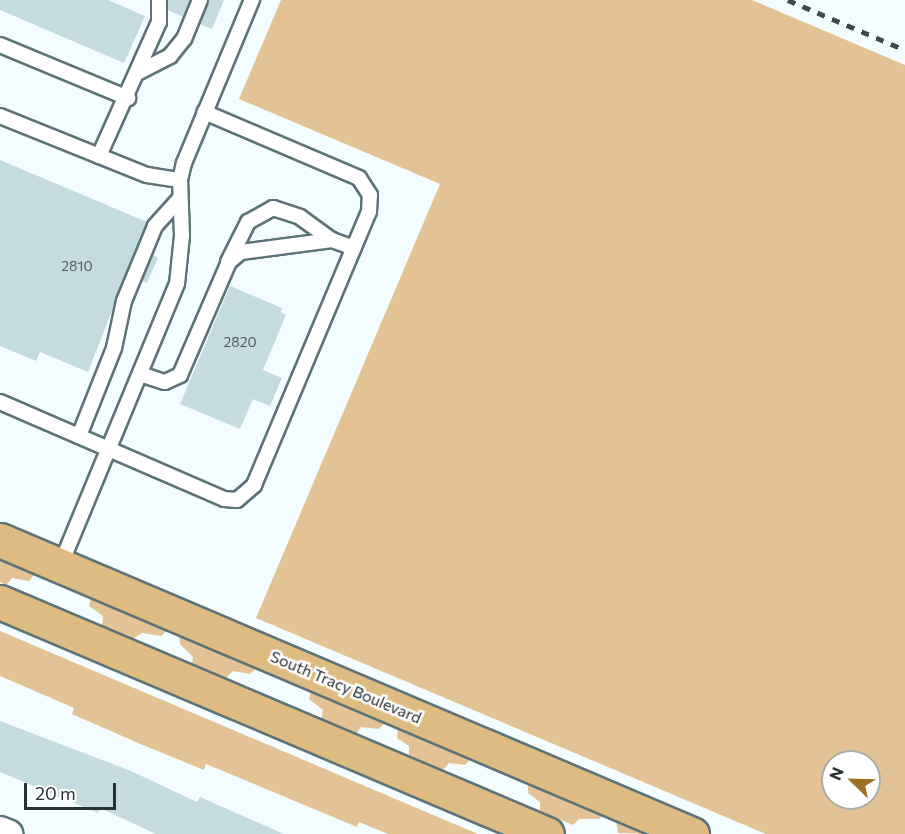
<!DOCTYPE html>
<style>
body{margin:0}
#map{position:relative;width:905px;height:834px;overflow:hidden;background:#f3fcfe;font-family:Commissioner,sans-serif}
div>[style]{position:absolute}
.green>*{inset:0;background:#e3c395}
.building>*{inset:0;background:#c4dce0}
.roads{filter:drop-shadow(2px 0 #5d7377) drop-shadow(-2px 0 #5d7377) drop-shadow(0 2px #5d7377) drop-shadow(0 -2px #5d7377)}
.service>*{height:14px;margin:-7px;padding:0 7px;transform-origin:7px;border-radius:7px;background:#fff}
.minor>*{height:28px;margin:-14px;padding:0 14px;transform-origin:14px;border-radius:14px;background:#fff}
.primary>*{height:33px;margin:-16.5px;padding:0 16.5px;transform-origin:16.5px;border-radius:16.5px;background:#debb80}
.rail>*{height:4.5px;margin-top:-2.25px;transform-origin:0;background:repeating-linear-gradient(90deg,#3f484a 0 8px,transparent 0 16px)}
span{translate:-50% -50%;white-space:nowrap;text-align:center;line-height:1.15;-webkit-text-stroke:5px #fff;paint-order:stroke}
.number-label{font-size:14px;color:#4f5c5e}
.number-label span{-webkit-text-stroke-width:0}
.street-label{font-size:16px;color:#283133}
.north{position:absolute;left:821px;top:750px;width:60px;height:60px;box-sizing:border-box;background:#fff;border:2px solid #a9adad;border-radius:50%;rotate:293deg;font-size:16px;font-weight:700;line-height:24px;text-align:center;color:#283133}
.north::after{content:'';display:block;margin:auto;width:21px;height:27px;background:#9e7022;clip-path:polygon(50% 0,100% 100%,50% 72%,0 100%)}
.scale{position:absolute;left:24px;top:783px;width:92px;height:27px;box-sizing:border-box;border:3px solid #283133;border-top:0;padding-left:8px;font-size:18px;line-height:21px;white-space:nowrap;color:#283133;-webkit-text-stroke:4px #fff;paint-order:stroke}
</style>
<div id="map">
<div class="green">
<i style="clip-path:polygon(evenodd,281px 0,752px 0,905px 65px,905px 834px,766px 834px,256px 618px,440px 184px,239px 99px,281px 0,833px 762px,869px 762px,869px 798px,833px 798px,833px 762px)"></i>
<i style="clip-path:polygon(0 559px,35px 574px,29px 581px,12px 578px,6px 585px,0 582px)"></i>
<i style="clip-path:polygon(91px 597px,168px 630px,161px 636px,142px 633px,133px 639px,102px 626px,103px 616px,89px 606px)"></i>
<i style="clip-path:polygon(0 631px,478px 834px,388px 834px,359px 822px,357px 827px,206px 764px,204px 770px,138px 743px,72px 714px,74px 708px,0 676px)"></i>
<i style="clip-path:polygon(179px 635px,257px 668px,250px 674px,233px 671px,226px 678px,192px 664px,193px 657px,180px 644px)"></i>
<i style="clip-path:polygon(311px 691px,385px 722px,379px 729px,361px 727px,356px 734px,321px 719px,323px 710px,309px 699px)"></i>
<i style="clip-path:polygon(398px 728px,472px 758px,465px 765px,449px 763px,443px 770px,409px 755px,409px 746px,397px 738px)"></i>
<i style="clip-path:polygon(528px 783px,602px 814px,600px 819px,579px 819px,573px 825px,540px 811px,540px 802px,528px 793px)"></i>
<i style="clip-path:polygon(616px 820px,650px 834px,618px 833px)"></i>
</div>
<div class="building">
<i style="clip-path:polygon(0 0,108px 0,145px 16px,124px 63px,0 10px)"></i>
<i style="clip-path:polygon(168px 0,190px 0,183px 17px,168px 10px)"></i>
<i style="clip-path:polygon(209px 0,224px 0,212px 29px,200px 24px)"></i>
<i style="clip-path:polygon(0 160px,147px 222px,88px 372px,40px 352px,36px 361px,0 346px)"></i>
<i style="clip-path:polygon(153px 255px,158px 258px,147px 283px,142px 281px)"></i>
<i style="clip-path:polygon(230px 286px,282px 308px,281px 312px,286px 315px,263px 370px,282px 378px,270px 406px,253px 399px,240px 429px,180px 404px)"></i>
<i style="clip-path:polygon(0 721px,131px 771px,197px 802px,200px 797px,284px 834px,156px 834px,100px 808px,98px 813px,0 772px)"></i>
</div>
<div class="roads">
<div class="service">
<i style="left:0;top:45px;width:139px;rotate:22.5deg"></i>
<i style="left:139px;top:72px;width:35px;rotate:-27deg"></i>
<i style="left:170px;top:56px;width:22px;rotate:-51deg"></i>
<i style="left:184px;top:39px;width:42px;rotate:-67.7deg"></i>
<i style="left:0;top:116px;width:158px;rotate:21.9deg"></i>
<i style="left:147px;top:175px;width:33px;rotate:9deg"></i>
<i style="left:99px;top:156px;width:147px;rotate:-65.9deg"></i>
<i style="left:159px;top:22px;width:22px;rotate:-90deg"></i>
<i style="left:228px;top:262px;width:45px;rotate:-63.4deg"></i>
<i style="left:248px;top:222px;width:29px;rotate:-29deg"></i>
<i style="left:273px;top:208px;width:28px;rotate:18deg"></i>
<i style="left:300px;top:217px;width:39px;rotate:36deg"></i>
<i style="left:140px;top:374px;width:26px;rotate:18deg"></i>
<i style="left:165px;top:382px;width:17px;rotate:-25deg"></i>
<i style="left:180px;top:375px;width:123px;rotate:-66.6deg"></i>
<i style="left:229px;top:262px;width:16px;rotate:-40deg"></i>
<i style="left:241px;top:252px;width:92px;rotate:-7.5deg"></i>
<i style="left:332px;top:240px;width:23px;rotate:20deg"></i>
<i style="left:0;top:402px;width:244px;rotate:23.4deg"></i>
<i style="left:224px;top:499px;width:13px;rotate:4deg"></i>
<i style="left:237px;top:500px;width:23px;rotate:-41deg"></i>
<i style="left:254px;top:485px;width:296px;rotate:-67.2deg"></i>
<i style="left:369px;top:212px;width:17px;rotate:-87deg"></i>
<i style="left:370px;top:195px;width:20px;rotate:-123deg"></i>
<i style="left:359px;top:178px;width:168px;rotate:-156.9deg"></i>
<i style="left:79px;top:436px;width:95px;rotate:-68.3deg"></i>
<i style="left:114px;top:348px;width:48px;rotate:-78deg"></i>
<i style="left:124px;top:301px;width:81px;rotate:-67.5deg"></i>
<i style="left:155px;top:226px;width:36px;rotate:-48deg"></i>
<i style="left:60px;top:566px;width:305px;rotate:-67.5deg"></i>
<i style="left:177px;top:284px;width:48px;rotate:-84.1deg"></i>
<i style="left:182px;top:236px;width:56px;rotate:-92deg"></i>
<i style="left:180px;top:180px;width:17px;rotate:-77deg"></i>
<i style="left:184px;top:163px;width:177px;rotate:-67.4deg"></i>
</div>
<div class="minor">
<i style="left:0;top:831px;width:9px;rotate:21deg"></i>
</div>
<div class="primary">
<i style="left:0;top:540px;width:752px;rotate:23.02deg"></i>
<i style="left:0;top:602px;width:594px;rotate:22.98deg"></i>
</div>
</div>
<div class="rail">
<i style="left:788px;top:0;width:127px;rotate:23.1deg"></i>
</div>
<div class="number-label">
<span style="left:77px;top:266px">2810</span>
<span style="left:240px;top:342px">2820</span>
</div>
<div class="street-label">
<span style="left:346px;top:687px;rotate:23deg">South Tracy Boulevard</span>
</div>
<div class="north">N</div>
<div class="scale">20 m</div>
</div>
